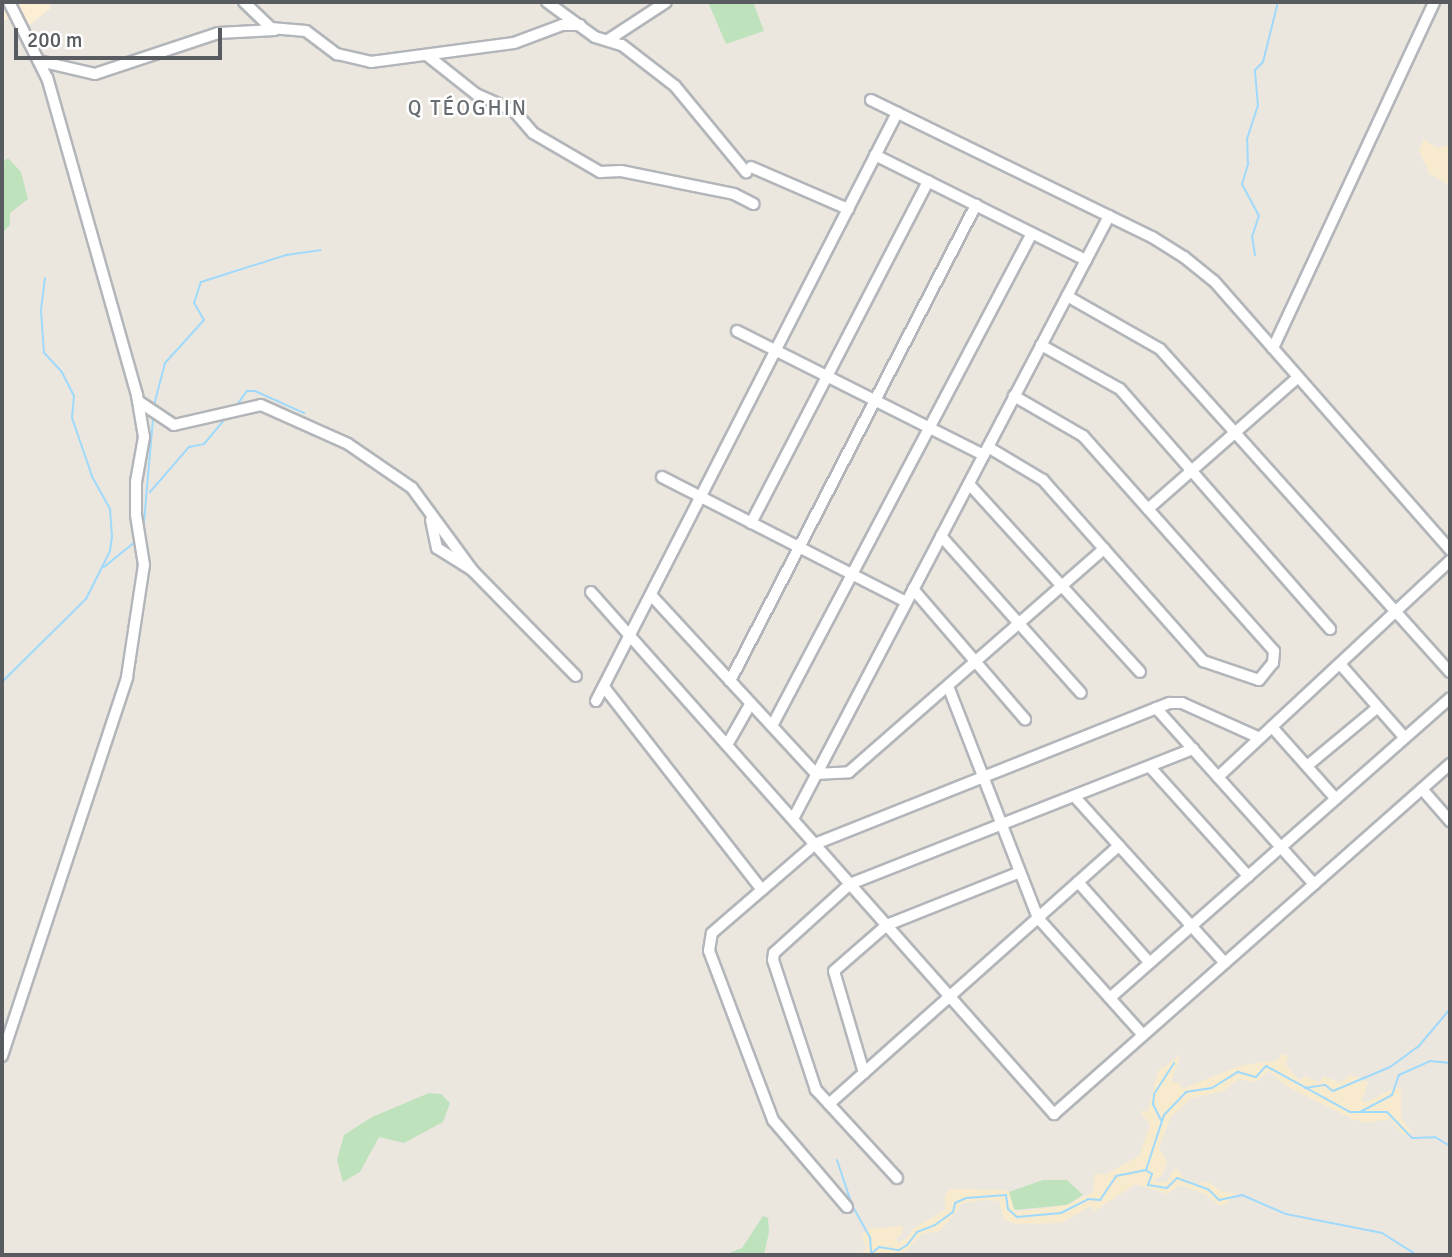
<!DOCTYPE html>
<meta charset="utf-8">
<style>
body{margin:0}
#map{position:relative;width:1452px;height:1257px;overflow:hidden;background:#ebe7df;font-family:Signika,sans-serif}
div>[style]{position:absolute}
.commercial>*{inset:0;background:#fcefd3}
.green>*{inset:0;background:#bee2bc}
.sand>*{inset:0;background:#f8ebcd}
.stream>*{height:2px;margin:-1px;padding:0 1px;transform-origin:1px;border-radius:1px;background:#9fd9fb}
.roads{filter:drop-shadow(2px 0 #b2b6ba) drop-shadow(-2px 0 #b2b6ba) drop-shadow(0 2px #b2b6ba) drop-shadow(0 -2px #b2b6ba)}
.minor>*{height:10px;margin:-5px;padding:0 5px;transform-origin:5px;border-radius:5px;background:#fff}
span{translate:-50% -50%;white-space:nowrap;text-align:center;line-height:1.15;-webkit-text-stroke:5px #fff;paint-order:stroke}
.quarter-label{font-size:21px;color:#696e72;letter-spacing:2px}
.frame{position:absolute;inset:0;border:4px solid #585c60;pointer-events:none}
.scale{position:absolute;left:14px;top:28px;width:208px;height:32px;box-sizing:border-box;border:4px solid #585c60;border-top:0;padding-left:9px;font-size:21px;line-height:24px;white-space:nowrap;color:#585c60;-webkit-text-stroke:5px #fff;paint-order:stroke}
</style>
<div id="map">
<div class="commercial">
<i style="clip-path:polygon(2px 2px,48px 2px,51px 8px,24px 29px,15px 14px,2px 22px)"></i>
</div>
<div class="green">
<i style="clip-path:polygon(708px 2px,753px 2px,764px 31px,726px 44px)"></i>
<i style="clip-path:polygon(8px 158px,21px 172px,28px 199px,10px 213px,10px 225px,2px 233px,2px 163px)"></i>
<i style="clip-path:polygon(429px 1093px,441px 1094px,450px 1103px,443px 1122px,404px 1143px,379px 1137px,360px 1172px,343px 1182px,337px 1160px,344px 1135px,372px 1117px)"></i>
<i style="clip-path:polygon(1043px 1180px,1067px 1180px,1083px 1195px,1067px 1205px,1012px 1210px,1009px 1192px)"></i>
<i style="clip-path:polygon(763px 1216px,768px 1218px,769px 1232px,764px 1255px,724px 1255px,742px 1248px)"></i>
</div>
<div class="sand">
<i style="clip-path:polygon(1424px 139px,1437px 148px,1450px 145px,1450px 185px,1430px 174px,1419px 151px)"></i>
<i style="clip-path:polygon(1181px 1054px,1171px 1082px,1178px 1082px,1182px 1089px,1239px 1066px,1278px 1060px,1281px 1054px,1288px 1056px,1286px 1065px,1299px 1080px,1306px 1076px,1318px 1083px,1324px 1076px,1340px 1083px,1351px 1075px,1368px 1082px,1362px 1100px,1365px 1103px,1396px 1087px,1401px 1089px,1401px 1118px,1412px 1132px,1403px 1135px,1390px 1119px,1365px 1123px,1350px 1118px,1286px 1086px,1269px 1071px,1256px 1082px,1239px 1079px,1224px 1091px,1191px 1098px,1171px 1117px,1159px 1147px,1167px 1162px,1162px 1175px,1152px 1182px,1166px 1182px,1176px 1168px,1183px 1178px,1196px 1184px,1208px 1182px,1225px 1193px,1235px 1193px,1225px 1205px,1220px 1206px,1205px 1194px,1179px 1185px,1168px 1194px,1136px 1184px,1095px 1211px,1091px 1206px,1061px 1223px,1017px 1224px,1004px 1220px,999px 1201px,984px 1200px,963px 1203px,940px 1231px,922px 1234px,905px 1252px,860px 1255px,867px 1249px,862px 1236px,867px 1229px,903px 1226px,902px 1234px,896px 1239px,898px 1243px,906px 1239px,914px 1228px,945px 1210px,945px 1195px,951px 1189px,1004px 1190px,1009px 1192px,1015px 1212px,1067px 1205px,1093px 1192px,1095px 1173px,1105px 1175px,1139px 1156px,1150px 1125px,1140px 1111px,1148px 1111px,1158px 1071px)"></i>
</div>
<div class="stream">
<i style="left:1255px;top:255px;width:18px;rotate:-99deg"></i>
<i style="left:1252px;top:237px;width:22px;rotate:-72deg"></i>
<i style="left:1259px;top:216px;width:36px;rotate:-118deg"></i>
<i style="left:1242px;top:184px;width:21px;rotate:-73deg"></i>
<i style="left:1248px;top:164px;width:25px;rotate:-92deg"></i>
<i style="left:1247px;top:139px;width:35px;rotate:-72deg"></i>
<i style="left:1258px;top:106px;width:36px;rotate:-95deg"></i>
<i style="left:1255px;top:70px;width:11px;rotate:-45deg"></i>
<i style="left:1263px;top:62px;width:62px;rotate:-76deg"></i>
<i style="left:154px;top:405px;width:43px;rotate:-75.3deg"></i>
<i style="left:165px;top:363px;width:58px;rotate:-47.8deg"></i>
<i style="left:204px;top:320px;width:20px;rotate:-120deg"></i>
<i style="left:194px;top:303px;width:22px;rotate:-72deg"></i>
<i style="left:201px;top:282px;width:89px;rotate:-17.6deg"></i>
<i style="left:286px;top:255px;width:35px;rotate:-8deg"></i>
<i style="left:236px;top:406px;width:19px;rotate:-54deg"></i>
<i style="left:247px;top:391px;width:8px"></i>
<i style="left:255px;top:391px;width:54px;rotate:24.2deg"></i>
<i style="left:150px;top:492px;width:60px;rotate:-49.1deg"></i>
<i style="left:189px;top:447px;width:15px;rotate:-11deg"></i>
<i style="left:204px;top:444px;width:34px;rotate:-50deg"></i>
<i style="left:143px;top:533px;width:115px;rotate:-85deg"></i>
<i style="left:104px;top:567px;width:40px;rotate:-39deg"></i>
<i style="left:2px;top:682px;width:118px;rotate:-44.7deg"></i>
<i style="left:86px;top:599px;width:54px;rotate:-63.4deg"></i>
<i style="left:110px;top:551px;width:14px;rotate:-82deg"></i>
<i style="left:112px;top:537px;width:28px;rotate:-94deg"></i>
<i style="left:110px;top:509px;width:38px;rotate:-119deg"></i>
<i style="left:92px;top:476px;width:61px;rotate:-109deg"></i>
<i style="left:72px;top:418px;width:22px;rotate:-85deg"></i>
<i style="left:74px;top:396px;width:27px;rotate:-117deg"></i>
<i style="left:62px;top:372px;width:26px;rotate:-133deg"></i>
<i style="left:44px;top:353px;width:43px;rotate:-94deg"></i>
<i style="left:41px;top:310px;width:32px;rotate:-83deg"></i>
<i style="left:1305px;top:1088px;width:20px;rotate:-9deg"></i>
<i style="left:1325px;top:1085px;width:10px;rotate:37deg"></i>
<i style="left:1333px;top:1091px;width:62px;rotate:-22.8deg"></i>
<i style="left:1390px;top:1067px;width:34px;rotate:-36deg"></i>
<i style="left:1418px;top:1047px;width:50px;rotate:-49.9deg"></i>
<i style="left:1360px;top:1112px;width:36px;rotate:-28deg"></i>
<i style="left:1392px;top:1095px;width:21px;rotate:-71deg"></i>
<i style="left:1399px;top:1075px;width:34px;rotate:-24deg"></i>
<i style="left:1430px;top:1061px;width:20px;rotate:6deg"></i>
<i style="left:1161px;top:1120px;width:18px;rotate:-117deg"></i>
<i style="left:1153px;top:1104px;width:10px;rotate:-84deg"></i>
<i style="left:1154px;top:1094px;width:37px;rotate:-57deg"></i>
<i style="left:837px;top:1160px;width:47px;rotate:71.6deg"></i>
<i style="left:852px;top:1205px;width:37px;rotate:61deg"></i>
<i style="left:870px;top:1237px;width:15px;rotate:86deg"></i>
<i style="left:1147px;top:1171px;width:6px;rotate:31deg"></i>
<i style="left:1152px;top:1174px;width:12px;rotate:110deg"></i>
<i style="left:1148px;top:1185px;width:19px;rotate:9deg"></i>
<i style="left:1167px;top:1188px;width:14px;rotate:-45deg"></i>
<i style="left:1177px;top:1178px;width:33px;rotate:20deg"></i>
<i style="left:1208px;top:1189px;width:16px;rotate:45deg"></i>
<i style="left:1219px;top:1200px;width:24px;rotate:-12deg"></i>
<i style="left:1242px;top:1195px;width:48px;rotate:23.4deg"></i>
<i style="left:1286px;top:1214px;width:98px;rotate:11.2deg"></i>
<i style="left:1382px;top:1233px;width:41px;rotate:32.2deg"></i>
<i style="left:870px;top:1255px;width:12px;rotate:-42deg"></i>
<i style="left:879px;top:1247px;width:20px;rotate:9deg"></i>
<i style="left:899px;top:1250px;width:9px;rotate:-32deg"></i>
<i style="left:907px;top:1245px;width:16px;rotate:-52deg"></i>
<i style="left:917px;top:1232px;width:19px;rotate:-21deg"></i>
<i style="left:935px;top:1225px;width:22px;rotate:-36deg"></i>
<i style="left:953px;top:1212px;width:9px;rotate:-77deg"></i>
<i style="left:955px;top:1203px;width:12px;rotate:-24deg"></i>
<i style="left:966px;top:1198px;width:40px;rotate:-4.3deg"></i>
<i style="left:1006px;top:1195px;width:14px;rotate:82deg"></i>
<i style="left:1008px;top:1209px;width:12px;rotate:42deg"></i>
<i style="left:1017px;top:1217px;width:44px;rotate:-5.2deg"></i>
<i style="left:1061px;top:1213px;width:30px;rotate:-27deg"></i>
<i style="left:1088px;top:1199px;width:12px;rotate:5deg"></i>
<i style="left:1100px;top:1200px;width:29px;rotate:-56deg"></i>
<i style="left:1116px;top:1176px;width:31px;rotate:-11deg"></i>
<i style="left:1146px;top:1170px;width:58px;rotate:-71.9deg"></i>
<i style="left:1164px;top:1115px;width:32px;rotate:-46deg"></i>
<i style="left:1186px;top:1092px;width:26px;rotate:-9deg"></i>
<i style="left:1212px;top:1088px;width:31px;rotate:-32deg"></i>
<i style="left:1238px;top:1072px;width:19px;rotate:16deg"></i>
<i style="left:1256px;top:1077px;width:15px;rotate:-48deg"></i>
<i style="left:1266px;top:1066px;width:96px;rotate:28.7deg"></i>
<i style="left:1350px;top:1112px;width:37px"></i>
<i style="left:1387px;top:1112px;width:36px;rotate:46deg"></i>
<i style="left:1412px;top:1138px;width:23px;rotate:-2deg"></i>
<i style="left:1435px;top:1137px;width:17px;rotate:31deg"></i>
</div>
<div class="roads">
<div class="minor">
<i style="left:244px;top:2px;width:37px;rotate:44deg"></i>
<i style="left:271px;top:28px;width:35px;rotate:5deg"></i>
<i style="left:306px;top:31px;width:39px;rotate:37deg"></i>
<i style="left:337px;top:54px;width:35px;rotate:13deg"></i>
<i style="left:371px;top:62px;width:144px;rotate:-7.6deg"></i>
<i style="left:514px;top:43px;width:51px;rotate:-20.6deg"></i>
<i style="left:562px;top:25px;width:18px"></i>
<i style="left:547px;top:2px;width:59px;rotate:36.1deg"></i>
<i style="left:595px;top:37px;width:28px;rotate:17deg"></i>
<i style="left:622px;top:45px;width:67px;rotate:37.7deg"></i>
<i style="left:675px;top:86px;width:112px;rotate:50.5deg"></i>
<i style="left:608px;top:40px;width:69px;rotate:-33.2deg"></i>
<i style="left:428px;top:56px;width:61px;rotate:38.4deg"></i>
<i style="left:476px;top:94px;width:42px;rotate:24.1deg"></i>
<i style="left:514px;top:111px;width:29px;rotate:49deg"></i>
<i style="left:533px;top:133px;width:78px;rotate:30.2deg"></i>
<i style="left:600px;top:172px;width:21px;rotate:-3deg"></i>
<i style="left:621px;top:171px;width:55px;rotate:11.5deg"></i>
<i style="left:675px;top:182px;width:60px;rotate:11.5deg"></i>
<i style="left:734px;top:194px;width:22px;rotate:27deg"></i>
<i style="left:39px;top:61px;width:57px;rotate:13.1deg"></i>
<i style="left:95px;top:74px;width:130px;rotate:-18.4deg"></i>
<i style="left:218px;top:33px;width:57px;rotate:-3deg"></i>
<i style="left:871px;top:100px;width:313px;rotate:26deg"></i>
<i style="left:1152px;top:237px;width:38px;rotate:32deg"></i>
<i style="left:1184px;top:257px;width:38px;rotate:39deg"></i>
<i style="left:1214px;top:281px;width:358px;rotate:48.7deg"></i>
<i style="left:875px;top:155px;width:236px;rotate:26.5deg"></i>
<i style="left:751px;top:167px;width:106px;rotate:23.4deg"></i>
<i style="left:1067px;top:296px;width:107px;rotate:29.7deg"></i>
<i style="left:1160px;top:349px;width:434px;rotate:48.1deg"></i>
<i style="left:737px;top:331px;width:276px;rotate:26.7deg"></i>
<i style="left:1041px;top:345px;width:90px;rotate:29.1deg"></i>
<i style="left:1120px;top:389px;width:319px;rotate:48.8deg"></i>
<i style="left:1273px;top:348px;width:382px;rotate:-65deg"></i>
<i style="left:138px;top:401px;width:43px;rotate:33.7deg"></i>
<i style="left:174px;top:425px;width:89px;rotate:-12.9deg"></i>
<i style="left:261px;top:405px;width:95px;rotate:24.1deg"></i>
<i style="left:348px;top:444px;width:78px;rotate:34.5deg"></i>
<i style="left:412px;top:488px;width:103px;rotate:53.7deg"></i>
<i style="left:473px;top:571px;width:147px;rotate:45.6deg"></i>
<i style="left:988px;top:447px;width:64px;rotate:31deg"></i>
<i style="left:1043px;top:480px;width:242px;rotate:48.5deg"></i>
<i style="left:1203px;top:661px;width:59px;rotate:18.7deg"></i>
<i style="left:1259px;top:680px;width:22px;rotate:-51deg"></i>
<i style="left:1273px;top:663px;width:12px;rotate:-85deg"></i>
<i style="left:1274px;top:651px;width:288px;rotate:-131.6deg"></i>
<i style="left:1083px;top:436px;width:80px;rotate:-149.9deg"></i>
<i style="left:662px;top:477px;width:274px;rotate:27.1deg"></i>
<i style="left:969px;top:484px;width:254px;rotate:47.7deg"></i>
<i style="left:1148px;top:509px;width:200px;rotate:-41.3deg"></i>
<i style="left:431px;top:520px;width:29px;rotate:78deg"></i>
<i style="left:437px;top:548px;width:41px;rotate:32.2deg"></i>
<i style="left:751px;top:523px;width:385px;rotate:-62.6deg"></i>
<i style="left:941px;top:536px;width:210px;rotate:48.3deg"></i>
<i style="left:913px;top:589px;width:172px;rotate:49.3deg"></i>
<i style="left:591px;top:592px;width:698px;rotate:48.43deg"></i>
<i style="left:1054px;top:1114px;width:529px;rotate:-41.47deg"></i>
<i style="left:651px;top:595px;width:243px;rotate:47.3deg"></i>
<i style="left:816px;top:774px;width:33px;rotate:-3deg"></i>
<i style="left:849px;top:772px;width:339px;rotate:-41.2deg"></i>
<i style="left:1340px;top:664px;width:98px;rotate:48.7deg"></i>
<i style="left:730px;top:681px;width:536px;rotate:-62.67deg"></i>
<i style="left:948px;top:686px;width:249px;rotate:68.8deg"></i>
<i style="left:1038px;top:918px;width:157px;rotate:48.1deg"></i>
<i style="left:604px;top:687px;width:257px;rotate:52.1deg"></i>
<i style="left:596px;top:701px;width:661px;rotate:-62.89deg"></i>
<i style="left:1156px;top:708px;width:237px;rotate:48.1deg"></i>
<i style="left:772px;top:726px;width:557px;rotate:-62.19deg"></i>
<i style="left:1272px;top:727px;width:96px;rotate:48.4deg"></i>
<i style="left:727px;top:745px;width:48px;rotate:-60.3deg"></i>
<i style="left:1307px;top:766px;width:92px;rotate:-39.7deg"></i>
<i style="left:1150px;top:767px;width:147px;rotate:48deg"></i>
<i style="left:1218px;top:777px;width:317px;rotate:-43deg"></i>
<i style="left:1422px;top:789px;width:43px;rotate:48.8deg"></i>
<i style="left:1074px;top:796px;width:225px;rotate:47.9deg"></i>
<i style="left:793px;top:819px;width:681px;rotate:-62.34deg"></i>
<i style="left:1078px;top:882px;width:108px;rotate:48.4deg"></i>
<i style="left:1110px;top:998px;width:453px;rotate:-41.4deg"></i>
<i style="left:2px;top:1056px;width:399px;rotate:-71.7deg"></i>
<i style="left:127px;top:677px;width:113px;rotate:-81.4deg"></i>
<i style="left:144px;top:565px;width:51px;rotate:-99.1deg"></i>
<i style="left:136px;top:515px;width:33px;rotate:-90deg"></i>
<i style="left:136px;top:482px;width:46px;rotate:-79.9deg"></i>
<i style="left:144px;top:437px;width:43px;rotate:-99.5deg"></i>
<i style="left:137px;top:395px;width:330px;rotate:-105.8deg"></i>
<i style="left:47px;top:78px;width:85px;rotate:-116.6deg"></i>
<i style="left:864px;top:1073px;width:106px;rotate:-106.4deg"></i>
<i style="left:834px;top:971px;width:70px;rotate:-41deg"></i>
<i style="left:887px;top:925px;width:143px;rotate:-21.7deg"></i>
<i style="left:829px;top:1104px;width:388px;rotate:-41.7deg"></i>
<i style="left:897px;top:1178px;width:120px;rotate:-132.6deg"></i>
<i style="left:816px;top:1090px;width:137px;rotate:-108.3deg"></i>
<i style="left:773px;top:960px;width:7px;rotate:-82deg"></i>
<i style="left:774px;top:953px;width:103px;rotate:-42.2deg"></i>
<i style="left:850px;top:884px;width:369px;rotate:-21.5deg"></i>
<i style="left:847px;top:1207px;width:114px;rotate:-130.4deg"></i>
<i style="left:773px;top:1120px;width:181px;rotate:-110.7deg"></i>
<i style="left:709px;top:951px;width:18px;rotate:-81deg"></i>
<i style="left:712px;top:933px;width:136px;rotate:-40.8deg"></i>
<i style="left:815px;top:844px;width:382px;rotate:-21.7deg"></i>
<i style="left:1170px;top:703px;width:12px"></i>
<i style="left:1182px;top:703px;width:85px;rotate:24.2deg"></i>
</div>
</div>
<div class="quarter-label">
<span style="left:468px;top:108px">Q TÉOGHIN</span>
</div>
<div class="frame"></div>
<div class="scale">200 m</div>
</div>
